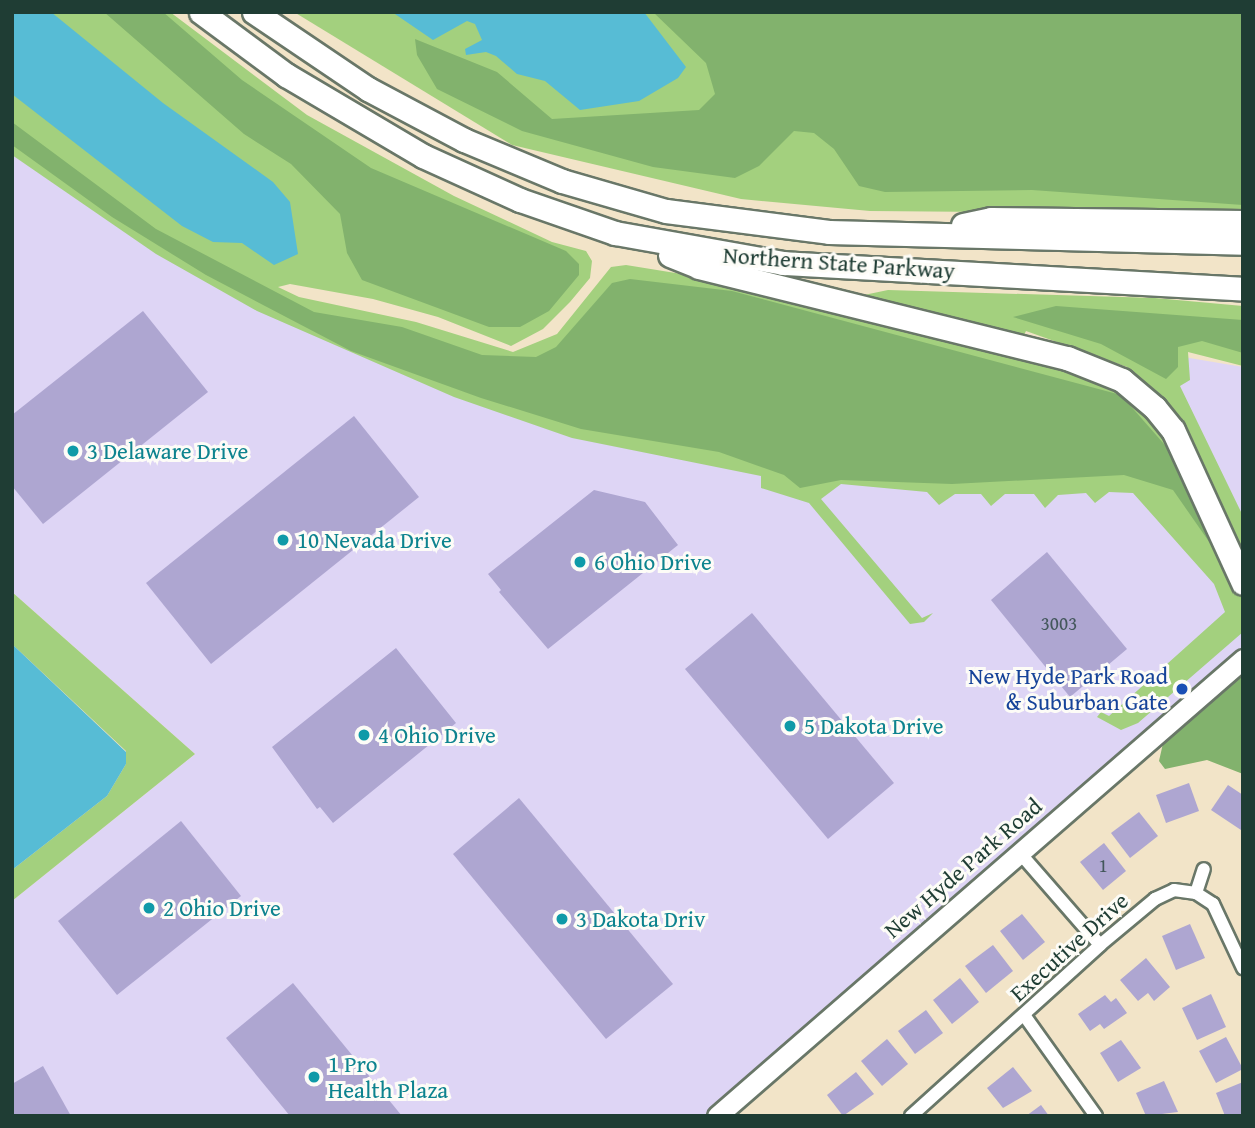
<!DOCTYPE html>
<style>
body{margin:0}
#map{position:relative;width:1255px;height:1128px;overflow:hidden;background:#f2e4c8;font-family:"Gentium Book Plus",serif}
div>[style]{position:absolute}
.built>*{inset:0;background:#ded5f5}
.green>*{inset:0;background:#a3d07e}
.forest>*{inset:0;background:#82b26d}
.water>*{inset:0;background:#57bcd5}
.building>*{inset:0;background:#aea6d1}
.roads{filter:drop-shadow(2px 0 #697768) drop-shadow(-2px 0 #697768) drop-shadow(0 2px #697768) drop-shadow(0 -2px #697768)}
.minor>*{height:12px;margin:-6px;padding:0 6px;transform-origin:6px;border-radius:6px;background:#fff}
.primary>*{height:19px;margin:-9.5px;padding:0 9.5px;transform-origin:9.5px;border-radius:9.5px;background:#fff}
.motorway>*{height:23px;margin:-11.5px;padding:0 11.5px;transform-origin:11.5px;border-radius:11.5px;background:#fff}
.dots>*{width:19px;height:19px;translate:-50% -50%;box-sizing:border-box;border:4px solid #fdfcf7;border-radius:50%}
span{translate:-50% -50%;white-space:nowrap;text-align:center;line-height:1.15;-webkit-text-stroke:6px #fdfcf7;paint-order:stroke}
.number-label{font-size:19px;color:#43575b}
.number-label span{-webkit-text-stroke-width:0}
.street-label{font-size:23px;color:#1f3d34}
.culture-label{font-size:23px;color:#0d838f}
.left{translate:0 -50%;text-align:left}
.transit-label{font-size:23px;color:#164399}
.right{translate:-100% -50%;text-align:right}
.frame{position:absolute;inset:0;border:14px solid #1f3d34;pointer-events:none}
</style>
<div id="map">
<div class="built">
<i style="clip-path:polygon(12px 140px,263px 287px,684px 434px,1135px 491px,1243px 586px,1243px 659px,717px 1116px,12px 1116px,12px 901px,195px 754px,12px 592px)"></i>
<i style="clip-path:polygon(1148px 351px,1243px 367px,1243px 583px)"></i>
</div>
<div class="green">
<i style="clip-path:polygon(12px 12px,170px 12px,307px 115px,454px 196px,552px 242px,586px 251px,592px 261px,590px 278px,570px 302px,543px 329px,511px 346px,438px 317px,373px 299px,290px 284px,278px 287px,299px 297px,416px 322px,513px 352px,557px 334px,611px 267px,626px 265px,762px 287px,1108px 378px,1163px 422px,1231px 567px,1243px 601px,1243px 632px,1138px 723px,1121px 730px,1097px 717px,1101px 712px,1109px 716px,1225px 612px,1214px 584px,1133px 493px,1109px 492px,1095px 503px,1086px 493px,1058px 495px,1045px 508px,1034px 494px,1005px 494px,991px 506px,981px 494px,955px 494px,939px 505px,927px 492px,841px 484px,821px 499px,922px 618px,933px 613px,924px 622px,910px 624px,809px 503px,761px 488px,761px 476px,572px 438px,454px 397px,257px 311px,156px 254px,12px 155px)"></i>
<i style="clip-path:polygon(294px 12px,1243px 12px,1243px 214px,870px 211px,741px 199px,512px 145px)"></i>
<i style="clip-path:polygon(888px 290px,1155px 298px,1243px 306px,1243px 366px,1188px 352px,1190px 380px,1180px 386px,1243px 516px,1243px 557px,1184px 430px,1154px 390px,1127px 367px,1026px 331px,1023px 337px,864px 295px)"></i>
<i style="clip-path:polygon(12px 592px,195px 754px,12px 901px,12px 870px,107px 796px,126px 764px,126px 751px,12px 644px)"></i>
</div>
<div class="forest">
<i style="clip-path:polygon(104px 12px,163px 12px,242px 80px,371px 168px,566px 251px,579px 264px,579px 275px,549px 311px,520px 327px,489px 327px,362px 280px,347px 253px,340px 214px,291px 164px,244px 134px)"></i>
<i style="clip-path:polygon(653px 12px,1243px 12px,1243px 205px,1032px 190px,885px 192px,859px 186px,834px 149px,814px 133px,794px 131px,759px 166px,735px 178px,653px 167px,522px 131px,437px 89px,417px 55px,415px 39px,497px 72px,552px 119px,699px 110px,715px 94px,706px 63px)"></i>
<i style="clip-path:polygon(12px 122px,156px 229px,314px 312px,402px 327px,482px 355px,536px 357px,556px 347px,612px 283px,630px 279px,732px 291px,1121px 395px,1171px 452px,1207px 525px,1212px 546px,1173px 490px,1124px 475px,952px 484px,841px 480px,800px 488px,784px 475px,719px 452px,581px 429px,481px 398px,351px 351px,206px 275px,112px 217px,12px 145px)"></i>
<i style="clip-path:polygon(1056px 306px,1243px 320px,1243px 353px,1202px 341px,1178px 347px,1178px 367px,1166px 379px,1101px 344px,1013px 317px)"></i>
<i style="clip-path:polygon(1243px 659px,1243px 774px,1207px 760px,1165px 769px,1159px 761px,1164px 739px)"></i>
</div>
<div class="water">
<i style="clip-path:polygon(12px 12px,51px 12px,163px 103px,273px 182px,290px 202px,298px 254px,274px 265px,242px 243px,213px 242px,182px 226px,17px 98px,12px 94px)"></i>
<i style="clip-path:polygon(392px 12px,644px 12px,686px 67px,678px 78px,639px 101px,580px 110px,545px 81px,517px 74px,496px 56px,486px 52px,466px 55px,465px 49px,482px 40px,475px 24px,467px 21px,433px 40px)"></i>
<i style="clip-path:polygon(12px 644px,126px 752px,126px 764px,107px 796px,12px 870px)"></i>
</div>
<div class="building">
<i style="clip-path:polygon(143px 311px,208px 392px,43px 524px,12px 486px,12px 415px)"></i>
<i style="clip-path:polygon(354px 416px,419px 497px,211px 664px,146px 583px)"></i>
<i style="clip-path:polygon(594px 490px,645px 502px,678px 545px,548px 649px,499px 592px,501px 590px,488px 574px)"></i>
<i style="clip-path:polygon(1047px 552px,1127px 649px,1070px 697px,991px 600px)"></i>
<i style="clip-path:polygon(752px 613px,894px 783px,828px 839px,685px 669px)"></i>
<i style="clip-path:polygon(396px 648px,456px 723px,333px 823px,320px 807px,317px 809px,272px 747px)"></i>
<i style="clip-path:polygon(1189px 783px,1199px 811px,1166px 823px,1156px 795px)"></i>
<i style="clip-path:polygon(1228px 785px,1243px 795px,1241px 830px,1211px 810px)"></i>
<i style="clip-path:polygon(519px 798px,673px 984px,606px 1039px,453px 854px)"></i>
<i style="clip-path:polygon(1139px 812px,1158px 836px,1130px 858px,1111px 833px)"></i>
<i style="clip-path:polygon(181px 821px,241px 896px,117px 995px,58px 921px)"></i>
<i style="clip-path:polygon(1104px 843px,1126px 871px,1103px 890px,1080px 862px)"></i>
<i style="clip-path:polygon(1022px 914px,1045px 942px,1023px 960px,1000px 931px)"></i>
<i style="clip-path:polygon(1190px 924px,1205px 958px,1176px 970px,1162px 936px)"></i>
<i style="clip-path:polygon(993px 945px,1013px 971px,986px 993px,965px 966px)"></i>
<i style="clip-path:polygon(1146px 958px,1170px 987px,1154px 1001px,1148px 993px,1138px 1001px,1120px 980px)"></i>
<i style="clip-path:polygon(960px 978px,979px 1002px,952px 1024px,933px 1000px)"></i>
<i style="clip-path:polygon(293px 983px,402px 1116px,290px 1116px,226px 1038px)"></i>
<i style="clip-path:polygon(1211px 994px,1226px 1027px,1197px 1040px,1182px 1008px)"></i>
<i style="clip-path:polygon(1105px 995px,1111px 1002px,1116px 998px,1127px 1013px,1104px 1029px,1100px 1024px,1090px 1031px,1078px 1014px)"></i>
<i style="clip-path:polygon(926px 1010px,943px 1033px,915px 1054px,898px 1031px)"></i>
<i style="clip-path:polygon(1226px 1037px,1243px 1069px,1216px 1083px,1199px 1051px)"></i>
<i style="clip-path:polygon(887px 1039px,908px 1064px,882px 1086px,861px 1061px)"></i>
<i style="clip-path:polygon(1121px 1040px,1141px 1068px,1118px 1082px,1100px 1053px)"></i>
<i style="clip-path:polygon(43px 1066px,71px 1116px,12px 1116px,12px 1084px)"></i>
<i style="clip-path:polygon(1013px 1067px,1032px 1091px,1003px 1108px,987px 1088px)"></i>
<i style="clip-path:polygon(856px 1072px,874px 1094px,843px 1116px,827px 1095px)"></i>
<i style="clip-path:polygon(1164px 1081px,1178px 1112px,1146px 1116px,1136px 1093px)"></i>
<i style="clip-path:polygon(1243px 1082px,1243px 1116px,1225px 1116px,1216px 1093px)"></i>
<i style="clip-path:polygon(1041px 1105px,1049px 1116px,1026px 1116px)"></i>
</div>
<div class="roads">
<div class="minor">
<i style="left:1019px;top:852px;width:123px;rotate:48.9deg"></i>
<i style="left:1196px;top:893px;width:25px;rotate:-72deg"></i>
<i style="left:1024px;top:1015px;width:124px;rotate:54.5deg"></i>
<i style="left:911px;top:1116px;width:255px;rotate:-42.1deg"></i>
<i style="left:1100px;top:945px;width:72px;rotate:-39.9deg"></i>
<i style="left:1155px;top:899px;width:21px;rotate:-25deg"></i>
<i style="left:1174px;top:890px;width:22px;rotate:8deg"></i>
<i style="left:1196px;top:893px;width:20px;rotate:33deg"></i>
<i style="left:1213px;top:904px;width:71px;rotate:64.9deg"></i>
</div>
<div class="primary">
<i style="left:717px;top:1116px;width:697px;rotate:-40.98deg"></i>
</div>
<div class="motorway">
<i style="left:201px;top:12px;width:106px;rotate:36.5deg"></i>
<i style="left:286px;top:75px;width:159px;rotate:30.6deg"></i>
<i style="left:423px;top:156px;width:107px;rotate:24.4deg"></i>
<i style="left:520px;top:200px;width:101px;rotate:19.2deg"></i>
<i style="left:615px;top:233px;width:171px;rotate:10.1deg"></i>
<i style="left:783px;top:263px;width:461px;rotate:3.2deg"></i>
<i style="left:254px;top:12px;width:138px;rotate:34deg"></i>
<i style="left:368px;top:89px;width:109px;rotate:28deg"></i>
<i style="left:464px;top:140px;width:106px;rotate:22.7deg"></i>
<i style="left:562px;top:181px;width:108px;rotate:16.1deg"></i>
<i style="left:666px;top:211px;width:164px;rotate:7.3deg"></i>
<i style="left:829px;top:232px;width:414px;rotate:1.5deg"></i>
<i style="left:963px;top:225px;width:29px;rotate:-12deg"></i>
<i style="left:991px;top:219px;width:252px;rotate:0.7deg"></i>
<i style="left:670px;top:255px;width:31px;rotate:22deg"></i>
<i style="left:699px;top:267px;width:379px;rotate:13.9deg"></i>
<i style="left:1067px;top:358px;width:59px;rotate:21.8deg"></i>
<i style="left:1122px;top:380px;width:43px;rotate:40.3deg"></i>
<i style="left:1155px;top:408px;width:28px;rotate:51deg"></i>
<i style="left:1173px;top:430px;width:168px;rotate:65.4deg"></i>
</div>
</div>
<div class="dots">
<i style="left:73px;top:451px;background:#0f9aa8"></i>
<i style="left:283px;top:540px;background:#0f9aa8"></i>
<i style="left:580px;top:562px;background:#0f9aa8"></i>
<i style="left:1182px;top:689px;background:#1a4fb4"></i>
<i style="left:790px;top:726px;background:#0f9aa8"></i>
<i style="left:364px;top:735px;background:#0f9aa8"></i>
<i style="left:149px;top:908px;background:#0f9aa8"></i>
<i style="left:562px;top:919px;background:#0f9aa8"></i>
<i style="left:314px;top:1077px;background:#0f9aa8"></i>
</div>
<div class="number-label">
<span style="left:1059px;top:624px">3003</span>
<span style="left:1103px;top:866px">1</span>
</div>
<div class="street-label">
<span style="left:839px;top:263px;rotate:4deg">Northern State Parkway</span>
<span style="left:963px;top:868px;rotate:-41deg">New Hyde Park Road</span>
<span style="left:1069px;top:947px;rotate:-42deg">Executive Drive</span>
</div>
<div class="culture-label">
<span class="left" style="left:87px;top:451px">3 Delaware Drive</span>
<span class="left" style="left:297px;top:540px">10 Nevada Drive</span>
<span class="left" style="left:594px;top:562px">6 Ohio Drive</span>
<span class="left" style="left:804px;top:726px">5 Dakota Drive</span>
<span class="left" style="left:378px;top:735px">4 Ohio Drive</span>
<span class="left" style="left:163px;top:908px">2 Ohio Drive</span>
<span class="left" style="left:576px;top:919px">3 Dakota Driv</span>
<span class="left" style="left:328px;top:1077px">1 Pro<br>Health Plaza</span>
</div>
<div class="transit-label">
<span class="right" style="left:1168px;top:689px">New Hyde Park Road<br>&amp; Suburban Gate</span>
</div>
<div class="frame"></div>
</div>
